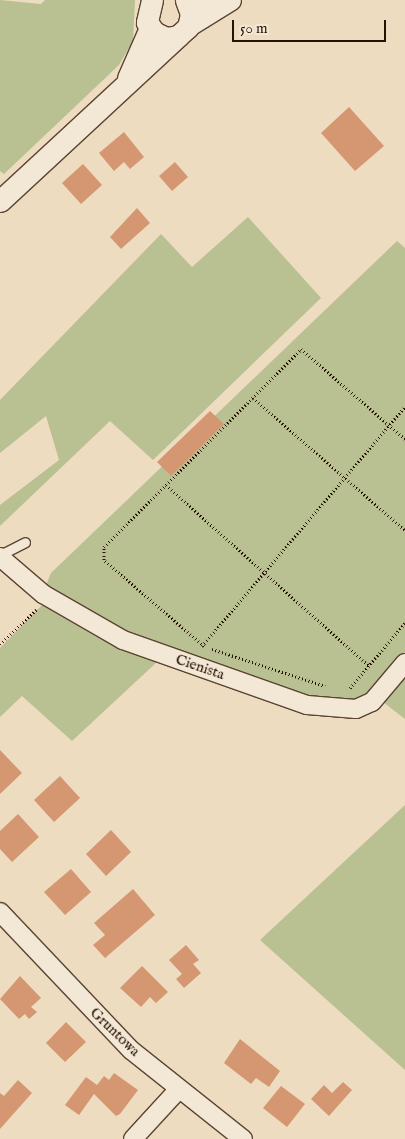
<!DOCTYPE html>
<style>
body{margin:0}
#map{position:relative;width:405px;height:1139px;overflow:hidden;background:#eddcc0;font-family:"IM FELL English",serif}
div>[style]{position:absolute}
.green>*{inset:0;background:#b9c092}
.building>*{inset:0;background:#d49771}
.path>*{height:3px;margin-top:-1.5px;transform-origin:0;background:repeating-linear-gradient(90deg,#291204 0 1px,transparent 0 3.5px)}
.roads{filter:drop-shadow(1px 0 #5a4433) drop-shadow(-1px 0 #5a4433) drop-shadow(0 1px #5a4433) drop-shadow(0 -1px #5a4433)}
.service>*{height:9px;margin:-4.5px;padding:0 4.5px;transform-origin:4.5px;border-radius:4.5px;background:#f3e8d6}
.minor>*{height:18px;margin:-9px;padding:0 9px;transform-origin:9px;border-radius:9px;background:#f3e8d6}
.tertiary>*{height:21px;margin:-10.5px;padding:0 10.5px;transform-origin:10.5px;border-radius:10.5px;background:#f3e8d6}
span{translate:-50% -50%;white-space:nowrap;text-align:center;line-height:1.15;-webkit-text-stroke:4px #f3e8d6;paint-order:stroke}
.street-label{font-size:15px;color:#291204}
.scale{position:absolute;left:232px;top:20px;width:154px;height:22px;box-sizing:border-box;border:2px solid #291204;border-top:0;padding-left:6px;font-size:15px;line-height:18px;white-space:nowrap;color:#291204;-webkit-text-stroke:4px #f3e8d6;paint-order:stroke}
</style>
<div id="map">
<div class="green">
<i style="clip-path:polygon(0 0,41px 4px,45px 0,135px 0,133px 41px,119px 65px,4px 174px,0 171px)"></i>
<i style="clip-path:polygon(248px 217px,321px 298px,153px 460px,110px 421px,0 526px,0 505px,59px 460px,46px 416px,0 453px,0 400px,161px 234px,192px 267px)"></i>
<i style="clip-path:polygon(397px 241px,405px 248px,405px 652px,366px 696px,336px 705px,223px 668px,129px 634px,45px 588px,51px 573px)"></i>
<i style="clip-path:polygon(42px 605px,102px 640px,157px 662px,72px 741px,22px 696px,0 717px,0 648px)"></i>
<i style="clip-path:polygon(405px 676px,405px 719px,383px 702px)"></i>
<i style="clip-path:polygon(405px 805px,405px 1070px,260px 940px)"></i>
</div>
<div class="building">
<i style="clip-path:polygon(349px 107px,384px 146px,355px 171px,321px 133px)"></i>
<i style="clip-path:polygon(124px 132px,144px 157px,130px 169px,124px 162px,114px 171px,99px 153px)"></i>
<i style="clip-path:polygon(175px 162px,188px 177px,172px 191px,159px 176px)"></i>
<i style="clip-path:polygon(83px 164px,102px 185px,81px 204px,62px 183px)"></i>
<i style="clip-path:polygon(137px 208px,150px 223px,121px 249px,110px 237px)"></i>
<i style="clip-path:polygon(210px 411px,224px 424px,171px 476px,157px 462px)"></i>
<i style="clip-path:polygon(0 750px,22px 773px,0 794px)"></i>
<i style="clip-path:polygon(60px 776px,80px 798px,54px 822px,34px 800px)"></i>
<i style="clip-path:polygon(18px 814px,39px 837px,12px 862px,0 849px,0 831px)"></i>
<i style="clip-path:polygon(111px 830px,131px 852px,106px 876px,86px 854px)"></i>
<i style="clip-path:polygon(71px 869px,91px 892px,65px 915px,44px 892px)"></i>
<i style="clip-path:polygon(133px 889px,155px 915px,105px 958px,93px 945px,105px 935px,94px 923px)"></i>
<i style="clip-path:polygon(186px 945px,199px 960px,193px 964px,201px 973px,184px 988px,176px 979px,182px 974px,169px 960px)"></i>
<i style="clip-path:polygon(142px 966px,168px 992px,156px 1003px,150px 997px,141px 1007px,120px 988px)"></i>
<i style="clip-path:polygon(20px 976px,41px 998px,31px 1007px,37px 1012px,29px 1019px,25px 1014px,19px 1019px,0 999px)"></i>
<i style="clip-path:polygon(66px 1022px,86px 1042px,65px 1062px,46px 1043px)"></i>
<i style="clip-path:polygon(240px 1039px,280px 1071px,269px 1087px,256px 1078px,251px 1084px,224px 1063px)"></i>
<i style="clip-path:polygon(114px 1073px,138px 1090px,120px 1114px,116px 1116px,94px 1094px,79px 1115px,65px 1105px,86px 1077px,97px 1085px,104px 1076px,109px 1080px)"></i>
<i style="clip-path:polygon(18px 1080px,32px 1093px,0 1129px,0 1093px,4px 1096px)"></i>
<i style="clip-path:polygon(343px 1082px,352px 1090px,329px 1116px,311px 1099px,324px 1085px,332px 1093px)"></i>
<i style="clip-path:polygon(281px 1086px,305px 1104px,287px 1127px,263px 1108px)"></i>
</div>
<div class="path">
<i style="left:253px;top:398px;width:201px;rotate:41deg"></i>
<i style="left:166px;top:485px;width:272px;rotate:41.7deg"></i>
<i style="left:0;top:644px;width:50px;rotate:-43.4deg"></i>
<i style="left:202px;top:646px;width:314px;rotate:-49.7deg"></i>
<i style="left:204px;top:646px;width:132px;rotate:-139.3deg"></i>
<i style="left:104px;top:560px;width:13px;rotate:-90deg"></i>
<i style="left:104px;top:547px;width:279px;rotate:-45.1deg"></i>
<i style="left:301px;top:349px;width:138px;rotate:40.9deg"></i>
<i style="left:212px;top:649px;width:119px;rotate:18.1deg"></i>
<i style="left:350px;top:688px;width:85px;rotate:-49.8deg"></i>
</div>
<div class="roads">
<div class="service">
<i style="left:0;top:555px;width:28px;rotate:-27deg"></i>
</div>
<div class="minor">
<i style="left:189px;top:4px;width:42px;rotate:-4.1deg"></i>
<i style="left:185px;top:30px;width:55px;rotate:-31.7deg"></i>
<i style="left:0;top:557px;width:57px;rotate:40.7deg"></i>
<i style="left:43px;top:594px;width:92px;rotate:29.9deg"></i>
<i style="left:123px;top:640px;width:195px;rotate:19.5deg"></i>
<i style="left:307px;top:705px;width:49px;rotate:4.7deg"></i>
<i style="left:356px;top:709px;width:17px;rotate:-24deg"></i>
<i style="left:372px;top:702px;width:51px;rotate:-49.8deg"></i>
<i style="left:0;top:912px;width:190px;rotate:46.5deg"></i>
<i style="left:131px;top:1050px;width:143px;rotate:38.5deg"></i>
<i style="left:133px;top:1139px;width:68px;rotate:-47.4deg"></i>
</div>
<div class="tertiary">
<i style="left:152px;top:0;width:23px;rotate:103deg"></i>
<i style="left:147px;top:22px;width:12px;rotate:55deg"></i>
<i style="left:154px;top:32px;width:13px;rotate:27deg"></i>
<i style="left:166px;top:38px;width:12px;rotate:-9deg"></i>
<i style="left:178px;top:36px;width:13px;rotate:-42deg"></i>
<i style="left:188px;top:27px;width:13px;rotate:-77deg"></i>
<i style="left:191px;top:14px;width:15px;rotate:-110deg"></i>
<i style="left:128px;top:78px;width:55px;rotate:-66.3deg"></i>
<i style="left:0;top:201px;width:243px;rotate:-42.8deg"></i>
</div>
</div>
<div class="street-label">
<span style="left:200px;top:667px;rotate:19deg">Cienista</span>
<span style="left:115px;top:1032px;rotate:44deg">Gruntowa</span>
</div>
<div class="scale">50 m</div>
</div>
